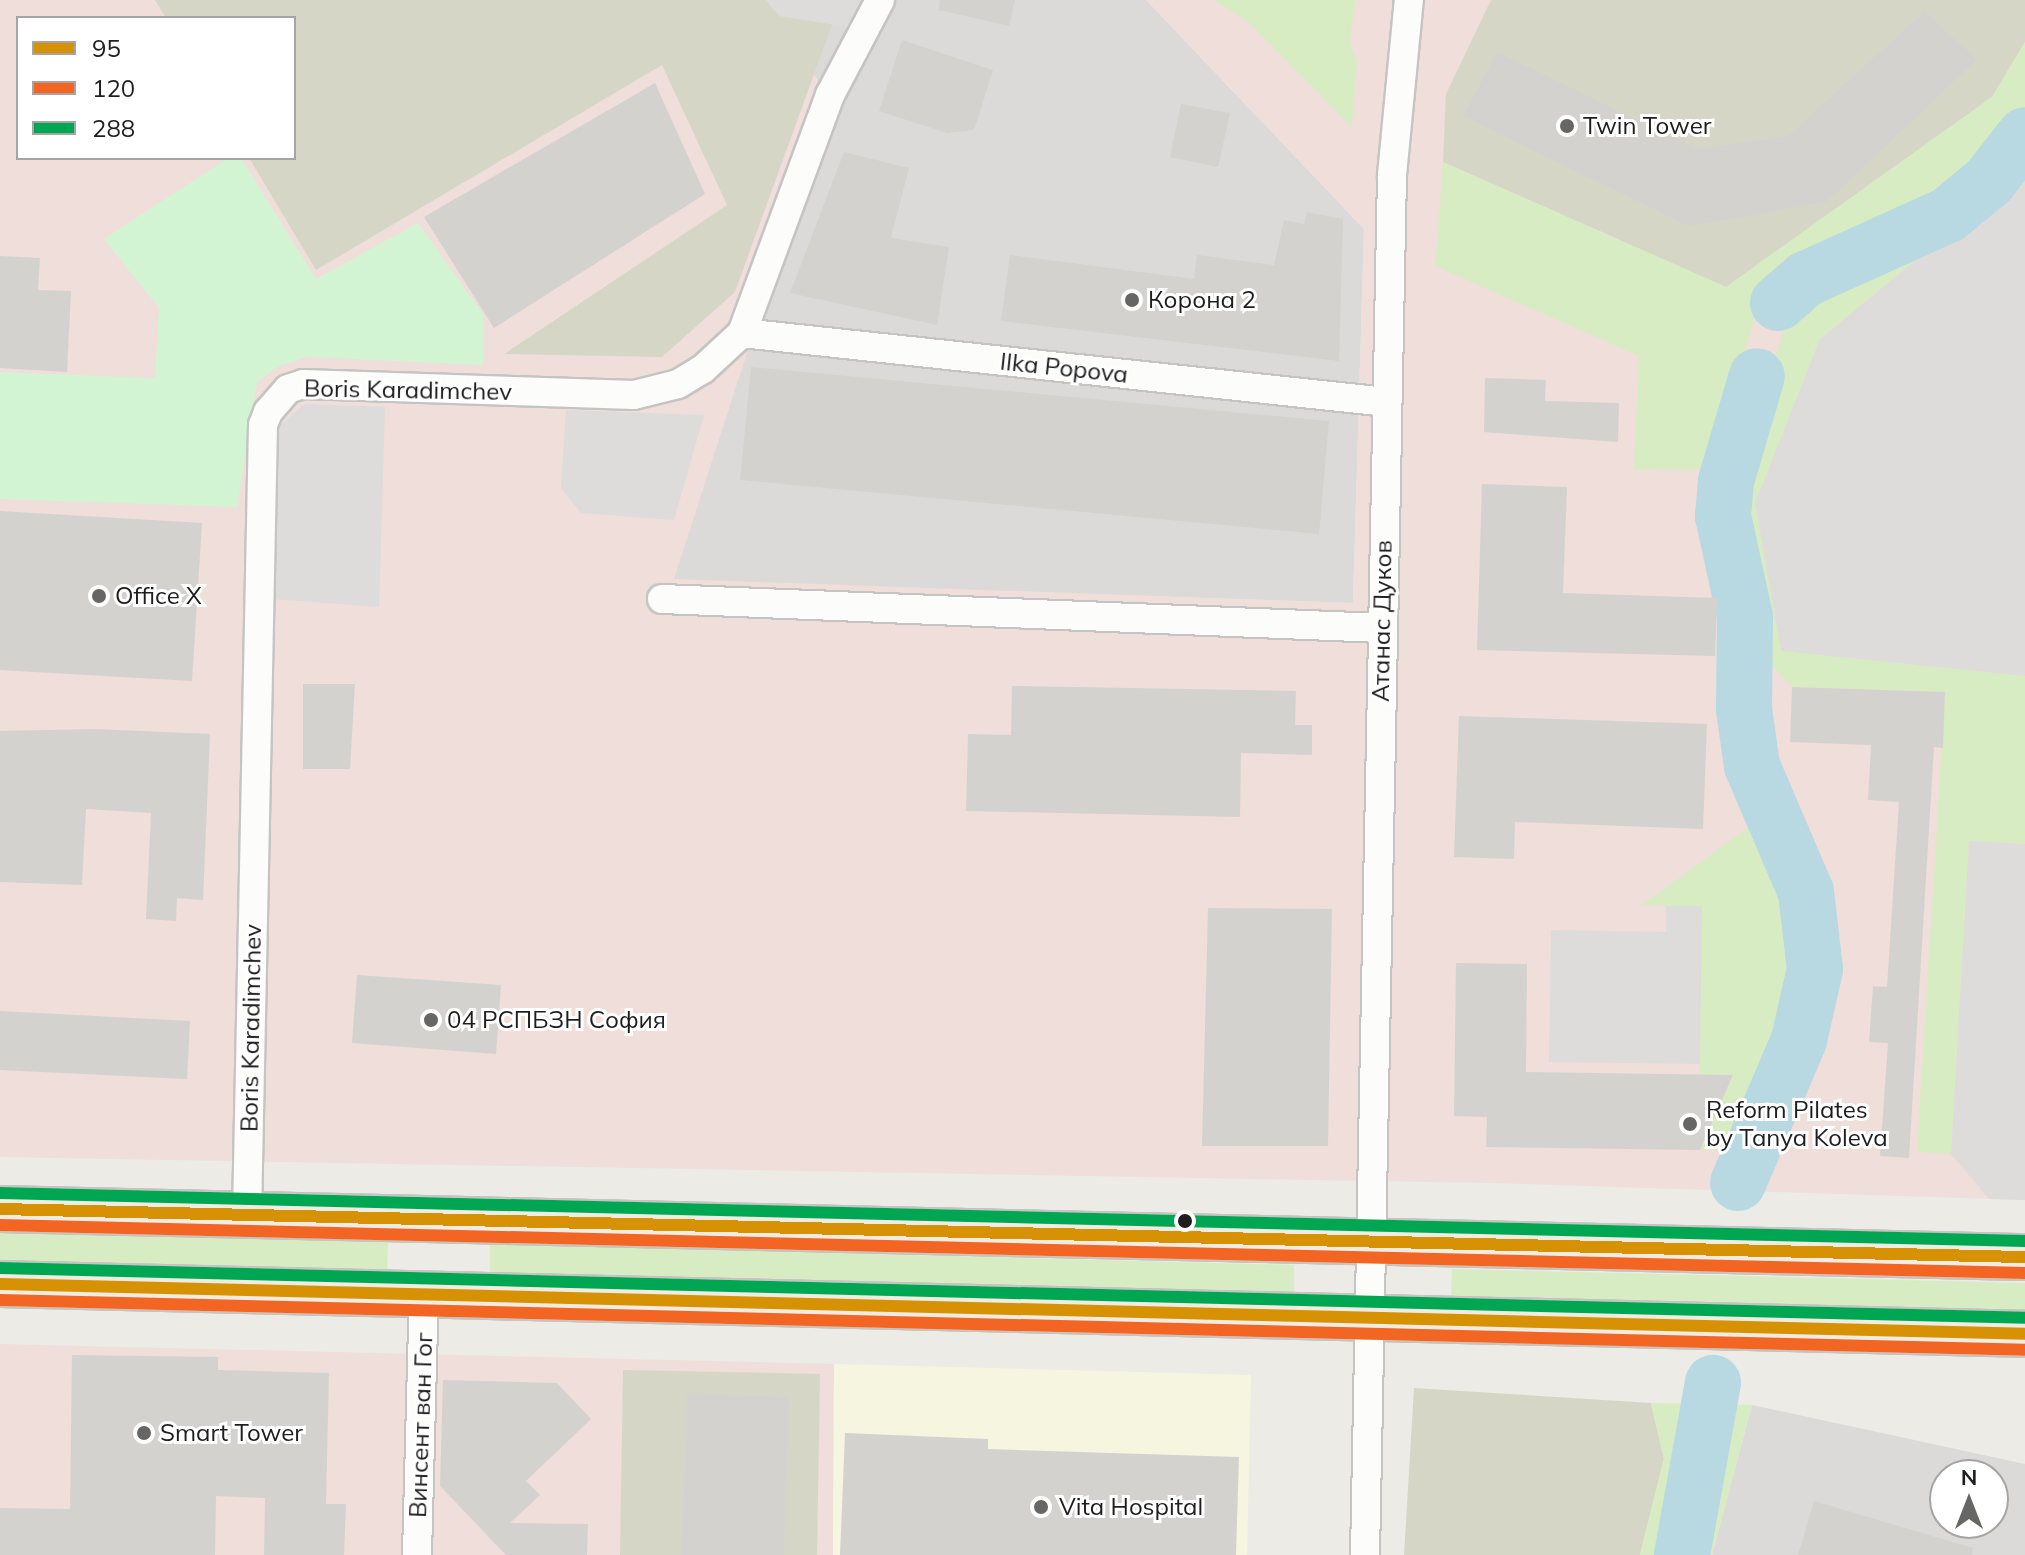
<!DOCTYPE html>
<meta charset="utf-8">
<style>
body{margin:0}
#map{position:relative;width:2025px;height:1555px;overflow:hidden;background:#ecebe6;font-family:Mulish,sans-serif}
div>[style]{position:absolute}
.residential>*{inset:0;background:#dbdad8}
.commercial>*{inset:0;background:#efdeda}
.education>*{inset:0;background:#f6f6e0}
.construction>*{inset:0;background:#d6d6c7}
.grass>*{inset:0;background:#d8ecc3}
.park>*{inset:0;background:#d2f4d3}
.parking>*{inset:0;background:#dddcda}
.river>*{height:56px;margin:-28px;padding:0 28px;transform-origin:28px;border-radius:28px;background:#b8d8e2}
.building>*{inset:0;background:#d4d2cf}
.roads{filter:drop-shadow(2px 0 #c5c4c2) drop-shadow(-2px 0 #c5c4c2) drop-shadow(0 2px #c5c4c2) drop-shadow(0 -2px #c5c4c2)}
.street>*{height:28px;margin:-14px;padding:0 14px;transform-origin:14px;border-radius:14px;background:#fcfcfb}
.primary>*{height:44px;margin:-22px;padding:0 22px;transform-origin:22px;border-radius:22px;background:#f1ece3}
.bus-1>*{height:12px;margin:-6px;padding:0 6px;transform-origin:6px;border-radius:6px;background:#d69204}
.bus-2>*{height:12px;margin:-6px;padding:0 6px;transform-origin:6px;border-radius:6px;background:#f26522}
.bus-3>*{height:12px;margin:-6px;padding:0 6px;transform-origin:6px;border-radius:6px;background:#00a651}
.dots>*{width:22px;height:22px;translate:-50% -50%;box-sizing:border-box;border:4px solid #fff;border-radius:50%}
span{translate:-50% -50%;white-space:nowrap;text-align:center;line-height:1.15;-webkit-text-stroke:6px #fff;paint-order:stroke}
.poi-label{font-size:24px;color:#1e1e1e}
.left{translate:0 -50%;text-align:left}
.street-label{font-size:24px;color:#1e1e1e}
.legend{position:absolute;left:16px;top:16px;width:280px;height:144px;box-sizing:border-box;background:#fff;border:2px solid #a5a5a5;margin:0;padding:10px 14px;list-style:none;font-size:24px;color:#1e1e1e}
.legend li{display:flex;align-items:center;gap:16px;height:40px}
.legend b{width:40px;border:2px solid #a5a5a5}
.north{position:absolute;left:1929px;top:1459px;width:80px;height:80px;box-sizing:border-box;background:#fff;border:2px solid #a5a5a5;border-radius:50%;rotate:0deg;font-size:22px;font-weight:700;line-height:32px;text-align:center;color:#1e1e1e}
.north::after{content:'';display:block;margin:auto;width:28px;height:36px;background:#666664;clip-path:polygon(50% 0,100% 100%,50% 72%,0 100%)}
</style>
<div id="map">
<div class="residential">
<i style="clip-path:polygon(753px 0,1146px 0,1364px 229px,1353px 603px,673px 580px,830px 95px)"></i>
<i style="clip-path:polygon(evenodd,1752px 1405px,2025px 1464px,2025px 1555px,1712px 1555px,1752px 1405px,1945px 1475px,1993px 1475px,1993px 1523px,1945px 1523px,1945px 1475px)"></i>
</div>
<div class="commercial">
<i style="clip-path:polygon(evenodd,0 0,753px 0,830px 95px,674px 579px,1353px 603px,1364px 229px,1146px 0,2025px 0,2025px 1200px,1492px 1183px,0 1157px,0 0,18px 18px,294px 18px,294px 158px,18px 158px,18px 18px)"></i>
<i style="clip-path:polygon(0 1344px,834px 1364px,833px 1555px,0 1555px)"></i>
</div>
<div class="education">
<i style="clip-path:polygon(834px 1364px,1251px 1375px,1247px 1555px,833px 1555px)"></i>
</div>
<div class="construction">
<i style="clip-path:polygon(155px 0,841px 0,735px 292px,662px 357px,504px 354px,727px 205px,662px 65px,316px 270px,249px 158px,294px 158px,294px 18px,166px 18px)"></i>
<i style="clip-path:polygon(1491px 0,2025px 0,2025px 42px,1992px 97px,1726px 287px,1443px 162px,1446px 94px)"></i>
<i style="clip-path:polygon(623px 1370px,820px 1374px,817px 1555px,620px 1555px)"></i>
<i style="clip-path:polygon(1414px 1388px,1651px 1403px,1664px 1459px,1640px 1555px,1404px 1555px)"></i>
</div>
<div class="grass">
<i style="clip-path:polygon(1213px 0,1356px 0,1349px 43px,1357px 61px,1352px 127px,1247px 21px)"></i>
<i style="clip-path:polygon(2025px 42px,2025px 110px,2004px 138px,1943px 195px,1796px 262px,1763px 293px,1707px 470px,1634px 469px,1639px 356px,1435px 266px,1443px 162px,1726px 287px,1992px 97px)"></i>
<i style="clip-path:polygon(2025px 153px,2025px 170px,1820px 339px,1781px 651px,2025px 676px,2025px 844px,1969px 841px,1951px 1154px,1917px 1152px,1945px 692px,1792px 687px,1760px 653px,1732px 507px,1789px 310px,1822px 279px,1949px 225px,2007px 177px)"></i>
<i style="clip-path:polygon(1761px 818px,1784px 856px,1801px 913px,1806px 975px,1794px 1029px,1737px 1150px,1700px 1150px,1733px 1076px,1699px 1075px,1702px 907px,1642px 905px)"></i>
<i style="clip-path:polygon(0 1232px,388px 1242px,387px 1277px,0 1267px)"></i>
<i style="clip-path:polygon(490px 1244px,1294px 1265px,1294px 1300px,490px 1278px)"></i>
<i style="clip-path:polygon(1452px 1269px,2025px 1283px,2025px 1320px,1451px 1305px)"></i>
<i style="clip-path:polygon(1651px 1403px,1752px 1405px,1712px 1555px,1640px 1555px,1664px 1459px)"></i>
</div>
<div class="park">
<i style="clip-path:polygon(228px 158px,241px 158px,316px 279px,418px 223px,483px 314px,483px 365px,307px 357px,279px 366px,257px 382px,237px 507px,0 499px,0 372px,155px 378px,159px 308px,104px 239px)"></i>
</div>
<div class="parking">
<i style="clip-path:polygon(766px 0,870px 0,862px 29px,779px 16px)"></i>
<i style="clip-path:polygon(2025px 170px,2025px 676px,1781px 651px,1755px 503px,1820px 339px)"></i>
<i style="clip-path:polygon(304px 404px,385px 407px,379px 607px,273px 599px,278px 427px)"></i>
<i style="clip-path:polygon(566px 410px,704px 415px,674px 520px,581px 513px,561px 488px)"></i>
<i style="clip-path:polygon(1969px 841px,2025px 844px,2025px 1200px,1989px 1199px,1951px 1154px)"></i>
<i style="clip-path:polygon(1666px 906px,1702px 906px,1700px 1064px,1549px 1062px,1551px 930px,1666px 932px)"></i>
</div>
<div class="river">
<i style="left:1778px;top:303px;width:37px;rotate:-41deg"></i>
<i style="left:1806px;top:279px;width:156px;rotate:-24.3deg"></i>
<i style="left:1948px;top:215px;width:53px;rotate:-39.7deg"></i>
<i style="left:1989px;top:181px;width:58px;rotate:-52deg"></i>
<i style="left:1738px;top:1183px;width:155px;rotate:-66.9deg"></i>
<i style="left:1799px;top:1040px;width:73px;rotate:-77.3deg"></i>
<i style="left:1815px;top:969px;width:78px;rotate:-96.7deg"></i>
<i style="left:1806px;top:892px;width:137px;rotate:-113.2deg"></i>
<i style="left:1752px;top:766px;width:58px;rotate:-98deg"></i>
<i style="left:1744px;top:709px;width:92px;rotate:-89.4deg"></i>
<i style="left:1745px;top:617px;width:103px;rotate:-102.3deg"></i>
<i style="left:1723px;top:516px;width:35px;rotate:-85deg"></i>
<i style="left:1726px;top:481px;width:109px;rotate:-73.6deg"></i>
<i style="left:1682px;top:1555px;width:175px;rotate:-79.8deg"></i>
</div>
<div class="building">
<i style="clip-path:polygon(940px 0,1015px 0,1009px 26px,939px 10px)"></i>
<i style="clip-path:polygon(1925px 11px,1977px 60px,1826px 202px,1688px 226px,1463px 116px,1497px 52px,1697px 149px,1788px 136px)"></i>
<i style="clip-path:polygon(902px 40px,993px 70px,974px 130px,947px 133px,879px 111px)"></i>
<i style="clip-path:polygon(655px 83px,705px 194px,494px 328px,424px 217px)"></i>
<i style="clip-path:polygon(1181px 104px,1230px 113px,1218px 167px,1170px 157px)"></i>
<i style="clip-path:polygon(844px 152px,909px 168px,891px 238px,949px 247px,937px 325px,790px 293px)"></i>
<i style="clip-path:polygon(1307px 212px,1343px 219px,1339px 361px,1001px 321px,1010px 255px,1194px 279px,1197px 255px,1274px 265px,1284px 220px,1304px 224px)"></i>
<i style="clip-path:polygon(0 256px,40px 258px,38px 290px,71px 291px,67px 372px,0 368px)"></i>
<i style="clip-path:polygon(751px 367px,1329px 421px,1319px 534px,740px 480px)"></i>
<i style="clip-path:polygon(1485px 378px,1546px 380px,1545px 401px,1619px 403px,1618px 442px,1484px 432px)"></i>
<i style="clip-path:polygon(1482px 484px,1567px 487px,1563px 593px,1717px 598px,1715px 656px,1477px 650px)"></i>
<i style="clip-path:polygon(0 511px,202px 523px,192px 681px,0 670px)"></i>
<i style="clip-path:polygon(303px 684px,355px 684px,350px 769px,303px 769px)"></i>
<i style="clip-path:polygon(1012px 686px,1296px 691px,1295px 725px,1312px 725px,1312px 755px,1241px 753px,1240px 817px,966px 811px,968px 734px,1011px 735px)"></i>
<i style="clip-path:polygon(1792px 687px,1945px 692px,1943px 748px,1934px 747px,1909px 1158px,1880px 1156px,1888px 1043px,1869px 1042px,1873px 986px,1887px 987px,1899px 802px,1868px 800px,1871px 745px,1790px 742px)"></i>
<i style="clip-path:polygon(1459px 716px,1707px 724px,1703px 829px,1515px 822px,1514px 859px,1454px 857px)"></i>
<i style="clip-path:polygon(95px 729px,210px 734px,203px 900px,177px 898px,176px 921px,146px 919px,151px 813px,86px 809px,82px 885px,0 882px,0 731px)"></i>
<i style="clip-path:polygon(1208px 908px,1332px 909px,1328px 1146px,1202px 1146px)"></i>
<i style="clip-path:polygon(1456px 963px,1527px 964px,1526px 1072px,1733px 1075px,1700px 1150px,1486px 1147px,1487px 1117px,1454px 1116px)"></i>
<i style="clip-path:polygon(357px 975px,501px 985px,496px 1054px,352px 1043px)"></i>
<i style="clip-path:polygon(0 1011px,190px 1021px,187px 1079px,0 1070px)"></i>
<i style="clip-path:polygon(72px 1355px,218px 1357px,218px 1370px,329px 1373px,326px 1504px,346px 1504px,344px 1555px,264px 1555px,265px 1498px,216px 1496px,215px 1555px,0 1555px,0 1508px,70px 1509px)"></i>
<i style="clip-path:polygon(443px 1380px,557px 1383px,591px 1419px,526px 1481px,540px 1495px,510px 1523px,588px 1524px,587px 1555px,506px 1555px,440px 1486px)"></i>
<i style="clip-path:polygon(687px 1394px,789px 1397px,784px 1555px,682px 1555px)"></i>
<i style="clip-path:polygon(845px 1433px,988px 1439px,988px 1449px,1239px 1457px,1236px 1555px,840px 1555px)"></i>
<i style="clip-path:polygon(1814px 1501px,1973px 1548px,1972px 1555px,1798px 1555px)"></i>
</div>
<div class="roads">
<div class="street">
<i style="left:742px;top:333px;width:649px;rotate:6.11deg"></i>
<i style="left:662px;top:599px;width:721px;rotate:2.31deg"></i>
<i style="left:247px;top:1215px;width:790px;rotate:-88.84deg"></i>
<i style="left:263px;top:425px;width:14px;rotate:-69deg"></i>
<i style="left:268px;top:412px;width:30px;rotate:-49deg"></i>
<i style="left:288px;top:389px;width:16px;rotate:-18deg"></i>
<i style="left:303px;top:384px;width:331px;rotate:1.9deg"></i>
<i style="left:634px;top:395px;width:45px;rotate:-14deg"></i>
<i style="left:678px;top:384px;width:29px;rotate:-31deg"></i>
<i style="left:703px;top:369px;width:53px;rotate:-42.7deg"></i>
<i style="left:742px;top:333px;width:254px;rotate:-69.7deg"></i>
<i style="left:830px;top:95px;width:107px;rotate:-62.2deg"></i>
<i style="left:417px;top:1555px;width:260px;rotate:-88.5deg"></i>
<i style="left:1365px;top:1555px;width:1380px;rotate:-88.88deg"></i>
<i style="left:1392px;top:175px;width:176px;rotate:-84.5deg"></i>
</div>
<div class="primary">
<i style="left:0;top:1209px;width:2026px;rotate:1.36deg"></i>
<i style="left:0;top:1284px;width:2026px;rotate:1.41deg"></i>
</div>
</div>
<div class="bus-1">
<i style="left:0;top:1209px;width:2026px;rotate:1.36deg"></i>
<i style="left:0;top:1284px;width:2026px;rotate:1.41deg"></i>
</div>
<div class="bus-2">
<i style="left:0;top:1225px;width:2026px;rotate:1.36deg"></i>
<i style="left:0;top:1300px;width:2026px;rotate:1.41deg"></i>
</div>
<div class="bus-3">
<i style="left:0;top:1193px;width:2026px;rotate:1.36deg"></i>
<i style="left:0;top:1268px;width:2026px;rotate:1.41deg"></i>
</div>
<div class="dots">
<i style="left:1567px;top:126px;background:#666664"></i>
<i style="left:1132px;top:300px;background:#666664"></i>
<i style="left:99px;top:596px;background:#666664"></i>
<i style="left:431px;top:1020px;background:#666664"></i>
<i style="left:1690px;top:1124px;background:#666664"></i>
<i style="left:1185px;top:1221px;background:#1e1e1e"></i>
<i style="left:144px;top:1433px;background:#666664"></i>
<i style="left:1041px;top:1507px;background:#666664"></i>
</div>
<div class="poi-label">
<span class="left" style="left:1583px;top:126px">Twin Tower</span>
<span class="left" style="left:1148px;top:300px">Корона 2</span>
<span class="left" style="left:115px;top:596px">Office X</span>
<span class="left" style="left:447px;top:1020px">04 РСПБЗН София</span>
<span class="left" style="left:1706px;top:1124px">Reform Pilates<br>by Tanya Koleva</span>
<span class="left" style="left:160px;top:1433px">Smart Tower</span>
<span class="left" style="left:1059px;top:1507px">Vita Hospital</span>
</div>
<div class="street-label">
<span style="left:1064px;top:368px;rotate:6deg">Ilka Popova</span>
<span style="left:408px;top:390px;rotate:1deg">Boris Karadimchev</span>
<span style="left:1382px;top:621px;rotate:-89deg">Атанас Дуков</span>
<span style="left:251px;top:1028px;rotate:-89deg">Boris Karadimchev</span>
<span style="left:421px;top:1425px;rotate:-88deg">Винсент ван Гог</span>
</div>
<ul class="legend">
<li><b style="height:10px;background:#d69204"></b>95</li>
<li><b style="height:10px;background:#f26522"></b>120</li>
<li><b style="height:10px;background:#00a651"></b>288</li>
</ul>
<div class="north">N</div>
</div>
